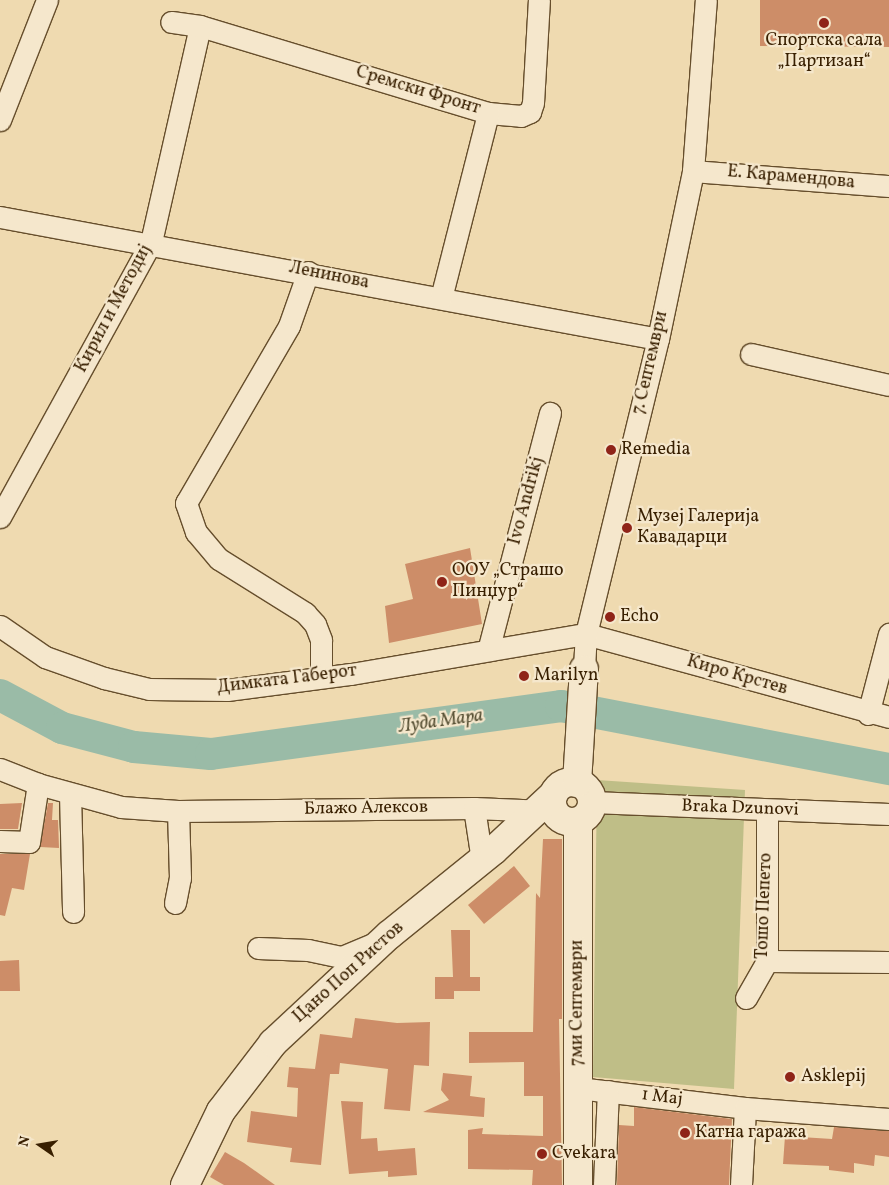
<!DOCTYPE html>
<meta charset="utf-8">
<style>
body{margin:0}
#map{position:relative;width:889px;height:1185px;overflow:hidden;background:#efdab0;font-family:Vollkorn,serif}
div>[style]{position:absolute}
.green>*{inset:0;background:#bfbe87}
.river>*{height:32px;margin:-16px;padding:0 16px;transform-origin:16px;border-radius:16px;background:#9abba7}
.building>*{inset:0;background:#cd8d68}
.roads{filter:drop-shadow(1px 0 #664e2c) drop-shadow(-1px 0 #664e2c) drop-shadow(0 1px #664e2c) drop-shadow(0 -1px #664e2c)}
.minor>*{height:21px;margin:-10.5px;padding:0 10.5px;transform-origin:10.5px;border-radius:10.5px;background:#f5e7cc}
.tertiary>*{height:28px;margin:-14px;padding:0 14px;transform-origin:14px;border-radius:14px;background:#f5e7cc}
.tertiary>.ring{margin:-14px;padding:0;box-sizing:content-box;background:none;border:28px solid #f5e7cc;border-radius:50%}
.dots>*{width:14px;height:14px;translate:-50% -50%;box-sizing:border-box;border:2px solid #f5e7cc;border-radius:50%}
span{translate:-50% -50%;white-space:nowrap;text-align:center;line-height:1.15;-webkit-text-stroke:4.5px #f5e7cc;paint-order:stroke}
.poi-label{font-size:18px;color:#381f00}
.left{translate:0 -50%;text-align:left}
.street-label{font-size:18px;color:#381f00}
.water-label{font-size:19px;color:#554e32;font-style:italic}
.north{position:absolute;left:15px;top:1120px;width:50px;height:50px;-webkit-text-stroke:4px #f5e7cc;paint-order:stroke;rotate:283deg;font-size:14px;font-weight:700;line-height:20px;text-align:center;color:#381f00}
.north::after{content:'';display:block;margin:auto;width:18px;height:22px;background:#381f00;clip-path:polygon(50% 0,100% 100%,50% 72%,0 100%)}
</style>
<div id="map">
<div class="green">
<i style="clip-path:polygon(597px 780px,745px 790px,734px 1089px,593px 1077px)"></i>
</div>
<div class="river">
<i style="left:0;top:695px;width:70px;rotate:28deg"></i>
<i style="left:62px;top:728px;width:74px;rotate:14.8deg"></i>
<i style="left:134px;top:747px;width:77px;rotate:5.2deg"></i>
<i style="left:211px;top:754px;width:353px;rotate:-7.8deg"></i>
<i style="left:561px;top:706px;width:334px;rotate:10.9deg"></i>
</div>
<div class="building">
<i style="clip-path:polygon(760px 0,889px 0,889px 47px,760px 46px)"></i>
<i style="clip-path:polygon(470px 548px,482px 624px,389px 643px,385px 606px,413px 599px,405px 564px)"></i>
<i style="clip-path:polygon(22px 803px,18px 829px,0 829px,0 804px)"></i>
<i style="clip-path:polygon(48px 803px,53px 803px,52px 820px,58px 820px,59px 848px,40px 847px)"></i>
<i style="clip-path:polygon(543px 839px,562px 839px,562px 1019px,559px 1019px,562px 1185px,532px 1185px,533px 1170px,468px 1169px,468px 1130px,483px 1128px,482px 1134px,543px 1136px,543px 1096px,524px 1096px,524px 1062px,469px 1063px,469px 1032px,533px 1032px,536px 893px,540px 898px)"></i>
<i style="clip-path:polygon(30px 854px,24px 890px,12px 888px,5px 916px,0 915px,0 854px)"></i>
<i style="clip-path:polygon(514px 866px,530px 886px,484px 924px,468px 905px)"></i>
<i style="clip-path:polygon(451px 930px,470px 930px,470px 977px,480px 977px,480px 991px,454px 991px,454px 999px,435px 999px,435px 977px,453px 977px)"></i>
<i style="clip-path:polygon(19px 960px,20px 991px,0 991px,0 961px)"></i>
<i style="clip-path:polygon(355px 1018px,397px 1023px,430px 1022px,429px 1066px,414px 1065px,410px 1111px,384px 1109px,388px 1069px,340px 1063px,339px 1074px,330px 1074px,321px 1165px,290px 1162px,292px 1148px,247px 1142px,251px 1111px,297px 1117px,298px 1088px,287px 1087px,289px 1067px,315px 1069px,320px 1034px,352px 1038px)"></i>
<i style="clip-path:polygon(443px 1073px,472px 1076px,470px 1096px,485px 1098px,484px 1117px,423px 1112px,449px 1100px,441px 1090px)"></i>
<i style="clip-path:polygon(341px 1101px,363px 1102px,361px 1139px,377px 1138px,378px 1151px,415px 1148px,417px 1175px,388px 1177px,388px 1171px,349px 1174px)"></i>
<i style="clip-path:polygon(634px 1107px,732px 1119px,729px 1185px,617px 1185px,619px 1125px,634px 1126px)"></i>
<i style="clip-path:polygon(834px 1127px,889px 1131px,889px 1157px,875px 1155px,874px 1166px,854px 1163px,854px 1173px,829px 1170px,829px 1166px,783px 1164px,785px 1136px,832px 1139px)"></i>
<i style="clip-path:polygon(225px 1152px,244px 1163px,275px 1185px,224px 1185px,210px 1177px)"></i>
</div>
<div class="roads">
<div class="minor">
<i style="left:200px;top:26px;width:301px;rotate:16.8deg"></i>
<i style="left:488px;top:113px;width:33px;rotate:5deg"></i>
<i style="left:521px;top:116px;width:10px;rotate:-24deg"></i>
<i style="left:530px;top:112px;width:9px;rotate:-72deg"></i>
<i style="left:533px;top:103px;width:103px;rotate:-86.7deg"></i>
<i style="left:0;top:120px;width:129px;rotate:-68.6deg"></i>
<i style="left:693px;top:171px;width:197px;rotate:4.4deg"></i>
<i style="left:0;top:217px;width:669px;rotate:10.5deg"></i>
<i style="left:308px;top:272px;width:57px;rotate:109.4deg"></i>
<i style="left:289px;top:326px;width:205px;rotate:120.2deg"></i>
<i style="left:186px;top:503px;width:31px;rotate:71deg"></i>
<i style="left:196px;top:532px;width:35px;rotate:50deg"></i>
<i style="left:219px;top:559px;width:102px;rotate:32.1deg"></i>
<i style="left:305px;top:613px;width:15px;rotate:48deg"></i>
<i style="left:315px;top:624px;width:17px;rotate:69deg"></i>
<i style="left:321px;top:640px;width:37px;rotate:90deg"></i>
<i style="left:441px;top:298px;width:191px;rotate:-75.7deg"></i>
<i style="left:751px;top:354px;width:141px;rotate:12.7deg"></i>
<i style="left:0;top:517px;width:314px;rotate:-61.2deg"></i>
<i style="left:151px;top:242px;width:221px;rotate:-77.2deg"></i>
<i style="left:200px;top:26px;width:29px;rotate:-172deg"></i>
<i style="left:0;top:626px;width:55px;rotate:34.6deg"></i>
<i style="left:45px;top:657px;width:63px;rotate:19.6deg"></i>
<i style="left:104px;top:678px;width:46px;rotate:13.7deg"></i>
<i style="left:149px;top:689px;width:78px;rotate:0.7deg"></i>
<i style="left:227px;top:690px;width:125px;rotate:-7.4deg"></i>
<i style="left:351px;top:674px;width:238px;rotate:-9.7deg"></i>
<i style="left:586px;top:634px;width:314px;rotate:15.3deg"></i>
<i style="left:489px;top:647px;width:242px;rotate:-75.4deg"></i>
<i style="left:584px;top:669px;width:35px;rotate:-87deg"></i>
<i style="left:586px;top:634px;width:304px;rotate:-76.3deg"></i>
<i style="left:658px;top:339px;width:172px;rotate:-78.2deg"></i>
<i style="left:693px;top:171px;width:171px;rotate:-85.7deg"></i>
<i style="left:868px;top:714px;width:83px;rotate:-75.3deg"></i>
<i style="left:0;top:769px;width:41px;rotate:21.5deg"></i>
<i style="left:38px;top:784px;width:86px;rotate:15.5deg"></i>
<i style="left:121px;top:807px;width:57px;rotate:4deg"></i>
<i style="left:178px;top:811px;width:296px;rotate:-0.6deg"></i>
<i style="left:474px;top:808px;width:72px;rotate:2.4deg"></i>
<i style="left:70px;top:794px;width:118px;rotate:88.5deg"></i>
<i style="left:592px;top:802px;width:297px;rotate:2.3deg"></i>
<i style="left:474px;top:808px;width:53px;rotate:81.3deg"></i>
<i style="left:0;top:841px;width:29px;rotate:2deg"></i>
<i style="left:29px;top:842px;width:59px;rotate:-81.2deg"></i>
<i style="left:175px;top:903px;width:25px;rotate:-79deg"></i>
<i style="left:180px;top:878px;width:67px;rotate:-91.7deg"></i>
<i style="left:258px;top:948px;width:50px;rotate:2.3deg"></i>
<i style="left:308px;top:950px;width:35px;rotate:12deg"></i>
<i style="left:342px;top:957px;width:33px;rotate:-23deg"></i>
<i style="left:767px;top:961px;width:122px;rotate:0.5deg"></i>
<i style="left:746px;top:998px;width:43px;rotate:-60.4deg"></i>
<i style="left:767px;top:961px;width:150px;rotate:-90deg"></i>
<i style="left:578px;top:1088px;width:168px;rotate:6.8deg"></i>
<i style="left:745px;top:1108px;width:144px;rotate:4.4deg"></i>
<i style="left:604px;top:1185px;width:94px;rotate:-87.6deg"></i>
<i style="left:741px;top:1185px;width:77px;rotate:-87deg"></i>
</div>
<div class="tertiary">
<i class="ring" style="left:552px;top:782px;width:12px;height:12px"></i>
<i style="left:577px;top:783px;width:114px;rotate:-86.5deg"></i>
<i style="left:185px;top:1185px;width:82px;rotate:-64.1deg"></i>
<i style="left:221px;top:1111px;width:86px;rotate:-52.6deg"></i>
<i style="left:273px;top:1043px;width:158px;rotate:-43deg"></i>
<i style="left:389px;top:935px;width:135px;rotate:-39deg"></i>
<i style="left:494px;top:850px;width:81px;rotate:-43deg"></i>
<i style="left:578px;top:1185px;width:363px;rotate:-90deg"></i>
</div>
</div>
<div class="dots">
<i style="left:824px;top:23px;background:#8f2418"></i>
<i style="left:611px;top:450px;background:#8f2418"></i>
<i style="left:627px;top:528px;background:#8f2418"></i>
<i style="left:442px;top:582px;background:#8f2418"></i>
<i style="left:610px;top:617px;background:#8f2418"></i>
<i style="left:524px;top:676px;background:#8f2418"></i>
<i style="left:790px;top:1077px;background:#8f2418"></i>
<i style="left:685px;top:1133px;background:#8f2418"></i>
<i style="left:542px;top:1154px;background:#8f2418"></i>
</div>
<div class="poi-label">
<span style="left:824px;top:52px">Спортска сала<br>„Партизан“</span>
<span class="left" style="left:621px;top:450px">Remedia</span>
<span class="left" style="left:637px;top:528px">Музеј Галерија<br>Кавадарци</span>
<span class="left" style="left:452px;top:582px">ООУ „Страшо<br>Пинџур“</span>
<span class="left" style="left:620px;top:617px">Echo</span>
<span class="left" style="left:534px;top:676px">Marilyn</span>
<span class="left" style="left:801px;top:1077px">Asklepij</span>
<span class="left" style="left:695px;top:1133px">Катна гаража</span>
<span class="left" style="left:552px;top:1154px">Cvekara</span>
</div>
<div class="street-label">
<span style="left:418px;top:91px;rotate:17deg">Сремски Фронт</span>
<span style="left:791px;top:178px;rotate:5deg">Е. Карамендова</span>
<span style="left:329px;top:276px;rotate:11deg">Ленинова</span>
<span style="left:114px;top:309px;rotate:-62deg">Кирил и Методиј</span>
<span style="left:651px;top:363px;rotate:-77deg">7. Септември</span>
<span style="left:527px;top:501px;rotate:-75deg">Ivo Andrikj</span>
<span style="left:737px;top:676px;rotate:16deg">Киро Крстев</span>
<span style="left:287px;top:680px;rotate:-7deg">Димката Габерот</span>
<span style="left:366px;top:809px;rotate:-1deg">Блажо Алексов</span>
<span style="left:740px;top:809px;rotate:2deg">Braka Dzunovi</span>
<span style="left:765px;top:906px;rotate:-88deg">Тошо Пепето</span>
<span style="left:349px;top:973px;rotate:-42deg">Цано Поп Ристов</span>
<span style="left:578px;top:1003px;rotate:-90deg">7ми Септември</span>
<span style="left:662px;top:1098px;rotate:7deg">1 Maj</span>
</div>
<div class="water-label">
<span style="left:441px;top:722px;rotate:-8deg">Луда Мара</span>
</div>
<div class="north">N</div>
</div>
